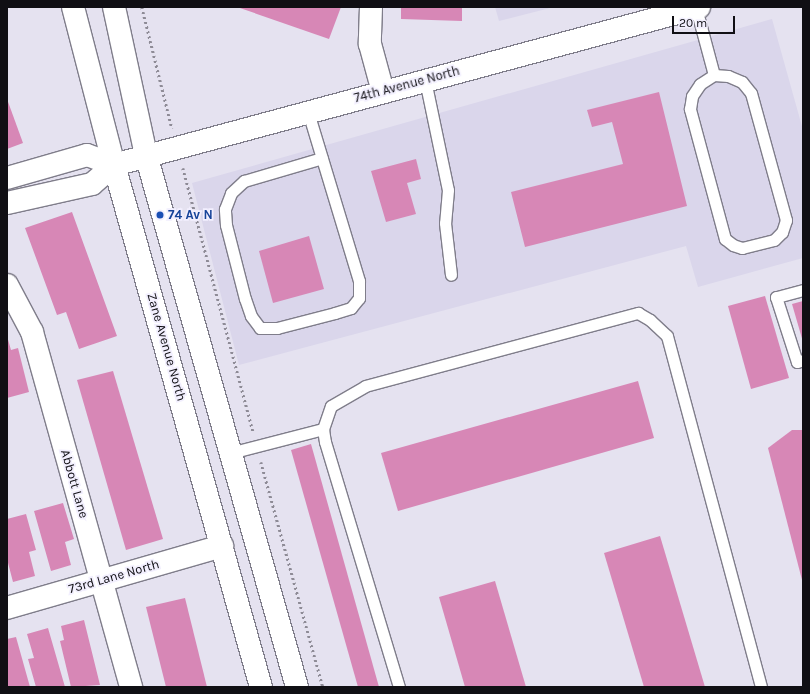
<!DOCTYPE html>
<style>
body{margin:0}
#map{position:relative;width:810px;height:694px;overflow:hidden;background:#e5e2f0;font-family:Karla,sans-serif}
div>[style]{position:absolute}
.built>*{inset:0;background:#dad6eb}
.building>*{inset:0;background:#d787b6}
.path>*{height:2.5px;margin-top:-1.25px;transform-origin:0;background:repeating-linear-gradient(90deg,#8e8b96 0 2px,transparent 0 5px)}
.roads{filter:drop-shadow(1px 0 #7f7d8a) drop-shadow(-1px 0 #7f7d8a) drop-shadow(0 1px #7f7d8a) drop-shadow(0 -1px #7f7d8a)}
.lane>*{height:11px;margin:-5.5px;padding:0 5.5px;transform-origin:5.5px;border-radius:5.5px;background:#fff}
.street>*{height:22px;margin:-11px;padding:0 11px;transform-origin:11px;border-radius:11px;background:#fff}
.secondary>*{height:22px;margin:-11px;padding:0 11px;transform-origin:11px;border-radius:11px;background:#fff}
.dots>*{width:11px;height:11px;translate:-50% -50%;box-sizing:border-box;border:2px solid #f2effe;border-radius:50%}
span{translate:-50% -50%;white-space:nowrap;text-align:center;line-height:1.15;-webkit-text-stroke:3.5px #f2effe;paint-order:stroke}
.street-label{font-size:13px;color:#100f14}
.transit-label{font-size:13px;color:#164399;font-weight:700}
.left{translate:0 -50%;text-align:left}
.frame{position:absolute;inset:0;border:8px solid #100f14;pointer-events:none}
.scale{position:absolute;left:672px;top:16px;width:63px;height:18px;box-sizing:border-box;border:2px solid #100f14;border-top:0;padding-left:5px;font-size:12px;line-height:14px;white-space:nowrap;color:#100f14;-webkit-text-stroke:3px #f2effe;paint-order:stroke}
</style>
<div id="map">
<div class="built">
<i style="clip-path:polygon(495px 7px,554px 7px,499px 21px)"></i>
<i style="clip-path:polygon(772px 19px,803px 130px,803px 258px,698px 287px,686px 246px,239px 365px,192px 183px)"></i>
</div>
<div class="building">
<i style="clip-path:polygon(237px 7px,341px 7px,329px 39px)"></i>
<i style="clip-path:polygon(401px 7px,462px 7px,462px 21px,401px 19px)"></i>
<i style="clip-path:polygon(659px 92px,687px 206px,525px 247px,511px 192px,623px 164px,612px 122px,592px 127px,587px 110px)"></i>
<i style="clip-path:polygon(7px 99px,23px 143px,7px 149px)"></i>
<i style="clip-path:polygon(416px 159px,421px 179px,407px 183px,416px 214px,386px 222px,371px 171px)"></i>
<i style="clip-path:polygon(72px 212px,117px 336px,79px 349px,66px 312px,57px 315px,25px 228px)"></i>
<i style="clip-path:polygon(309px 236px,324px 289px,273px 303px,259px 251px)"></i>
<i style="clip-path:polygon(765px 296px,789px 378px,751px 389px,728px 306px)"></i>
<i style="clip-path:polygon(803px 301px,803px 342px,792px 304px)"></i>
<i style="clip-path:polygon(7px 336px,11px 350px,18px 348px,29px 392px,7px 398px)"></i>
<i style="clip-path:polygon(113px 371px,163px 539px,126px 550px,77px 380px)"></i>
<i style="clip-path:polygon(638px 381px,654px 438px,398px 511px,381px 453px)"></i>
<i style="clip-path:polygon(792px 430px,803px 430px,802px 580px,768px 448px)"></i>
<i style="clip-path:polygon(311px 444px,379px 687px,358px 687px,291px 450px)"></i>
<i style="clip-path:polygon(63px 503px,74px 539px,65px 542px,71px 565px,51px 571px,34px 511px)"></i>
<i style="clip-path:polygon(26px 514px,36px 550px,29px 552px,35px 576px,13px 582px,7px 559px,7px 519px)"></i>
<i style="clip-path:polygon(660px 536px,705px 687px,644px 687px,604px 553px)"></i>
<i style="clip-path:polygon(495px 581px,526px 687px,465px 687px,439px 597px)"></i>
<i style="clip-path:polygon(185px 598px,207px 687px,166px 687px,146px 607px)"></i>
<i style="clip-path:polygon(84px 620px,100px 685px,71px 687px,60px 641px,64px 640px,61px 626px)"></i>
<i style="clip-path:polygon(48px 628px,65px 687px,36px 687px,28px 659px,34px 658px,27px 634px)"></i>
<i style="clip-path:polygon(16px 637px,30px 687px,7px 687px,7px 639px)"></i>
</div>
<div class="path">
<i style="left:142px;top:7px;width:125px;rotate:76.1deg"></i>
<i style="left:183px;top:168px;width:273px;rotate:75.1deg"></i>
<i style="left:261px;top:462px;width:233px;rotate:74.6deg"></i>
</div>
<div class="roads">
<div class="lane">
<i style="left:696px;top:8px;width:69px;rotate:75deg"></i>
<i style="left:714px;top:75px;width:14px;rotate:4deg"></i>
<i style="left:728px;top:76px;width:15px;rotate:23deg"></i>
<i style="left:742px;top:82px;width:14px;rotate:51deg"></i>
<i style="left:751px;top:93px;width:132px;rotate:74.6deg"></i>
<i style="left:786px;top:220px;width:13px;rotate:108deg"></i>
<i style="left:782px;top:232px;width:11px;rotate:135deg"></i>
<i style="left:774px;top:240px;width:33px;rotate:166deg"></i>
<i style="left:742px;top:248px;width:9px;rotate:-162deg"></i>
<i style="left:733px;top:245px;width:10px;rotate:-143deg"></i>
<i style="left:725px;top:239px;width:135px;rotate:-105.1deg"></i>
<i style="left:690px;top:109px;width:13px;rotate:-81deg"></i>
<i style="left:692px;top:96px;width:14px;rotate:-56deg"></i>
<i style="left:700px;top:84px;width:17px;rotate:-33deg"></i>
<i style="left:425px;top:80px;width:112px;rotate:78.2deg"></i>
<i style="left:448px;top:190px;width:33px;rotate:95deg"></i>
<i style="left:445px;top:223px;width:52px;rotate:83.4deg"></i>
<i style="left:308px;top:112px;width:177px;rotate:73.2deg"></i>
<i style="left:359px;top:281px;width:17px;rotate:90deg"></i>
<i style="left:359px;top:298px;width:13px;rotate:129deg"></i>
<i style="left:351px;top:308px;width:17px;rotate:163deg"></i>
<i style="left:335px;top:313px;width:60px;rotate:165.5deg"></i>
<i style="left:277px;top:328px;width:17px;rotate:180deg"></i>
<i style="left:260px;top:328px;width:15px;rotate:-127deg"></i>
<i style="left:251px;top:316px;width:18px;rotate:-109deg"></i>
<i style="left:245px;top:299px;width:76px;rotate:-104.4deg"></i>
<i style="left:226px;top:225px;width:16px;rotate:-94deg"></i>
<i style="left:225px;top:209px;width:17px;rotate:-69deg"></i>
<i style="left:231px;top:193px;width:18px;rotate:-43deg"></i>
<i style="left:244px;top:181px;width:81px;rotate:-16.4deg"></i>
<i style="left:803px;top:290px;width:28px;rotate:165deg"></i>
<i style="left:776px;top:297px;width:68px;rotate:72.1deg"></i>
<i style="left:797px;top:362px;width:6px;rotate:-18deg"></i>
<i style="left:230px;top:453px;width:96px;rotate:-14.5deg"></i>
<i style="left:399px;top:687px;width:256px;rotate:-106.8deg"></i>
<i style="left:325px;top:442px;width:13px;rotate:-99deg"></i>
<i style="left:323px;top:429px;width:24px;rotate:-71deg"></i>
<i style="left:331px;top:406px;width:39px;rotate:-30deg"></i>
<i style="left:365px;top:386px;width:283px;rotate:-15deg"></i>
<i style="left:638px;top:313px;width:14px;rotate:30deg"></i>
<i style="left:650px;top:320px;width:23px;rotate:43deg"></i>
<i style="left:667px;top:336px;width:363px;rotate:75deg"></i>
</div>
<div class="street">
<i style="left:371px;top:7px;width:37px;rotate:92deg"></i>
<i style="left:370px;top:44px;width:50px;rotate:74.8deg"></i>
<i style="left:7px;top:178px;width:83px;rotate:-16deg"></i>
<i style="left:87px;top:155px;width:29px;rotate:20deg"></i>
<i style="left:114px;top:165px;width:29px;rotate:139deg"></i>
<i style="left:92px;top:184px;width:87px;rotate:167.4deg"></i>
<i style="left:7px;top:285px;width:53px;rotate:62deg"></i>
<i style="left:32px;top:332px;width:369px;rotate:74.4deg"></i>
<i style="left:7px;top:608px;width:224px;rotate:-16.1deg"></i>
</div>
<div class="secondary">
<i style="left:73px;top:7px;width:163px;rotate:75.5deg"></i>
<i style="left:114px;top:165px;width:542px;rotate:74.27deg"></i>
<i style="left:114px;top:7px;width:151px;rotate:77.8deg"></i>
<i style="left:146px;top:155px;width:553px;rotate:74.15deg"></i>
<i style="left:114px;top:165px;width:606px;rotate:-15.11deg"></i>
</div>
</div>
<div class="dots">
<i style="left:160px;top:215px;background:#1a4fb4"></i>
</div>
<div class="street-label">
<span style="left:407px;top:85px;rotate:-15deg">74th Avenue North</span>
<span style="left:166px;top:347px;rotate:74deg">Zane Avenue North</span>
<span style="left:74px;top:484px;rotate:74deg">Abbott Lane</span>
<span style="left:114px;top:577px;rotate:-16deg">73rd Lane North</span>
</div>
<div class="transit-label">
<span class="left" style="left:168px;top:215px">74 Av N</span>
</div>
<div class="frame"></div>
<div class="scale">20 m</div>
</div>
